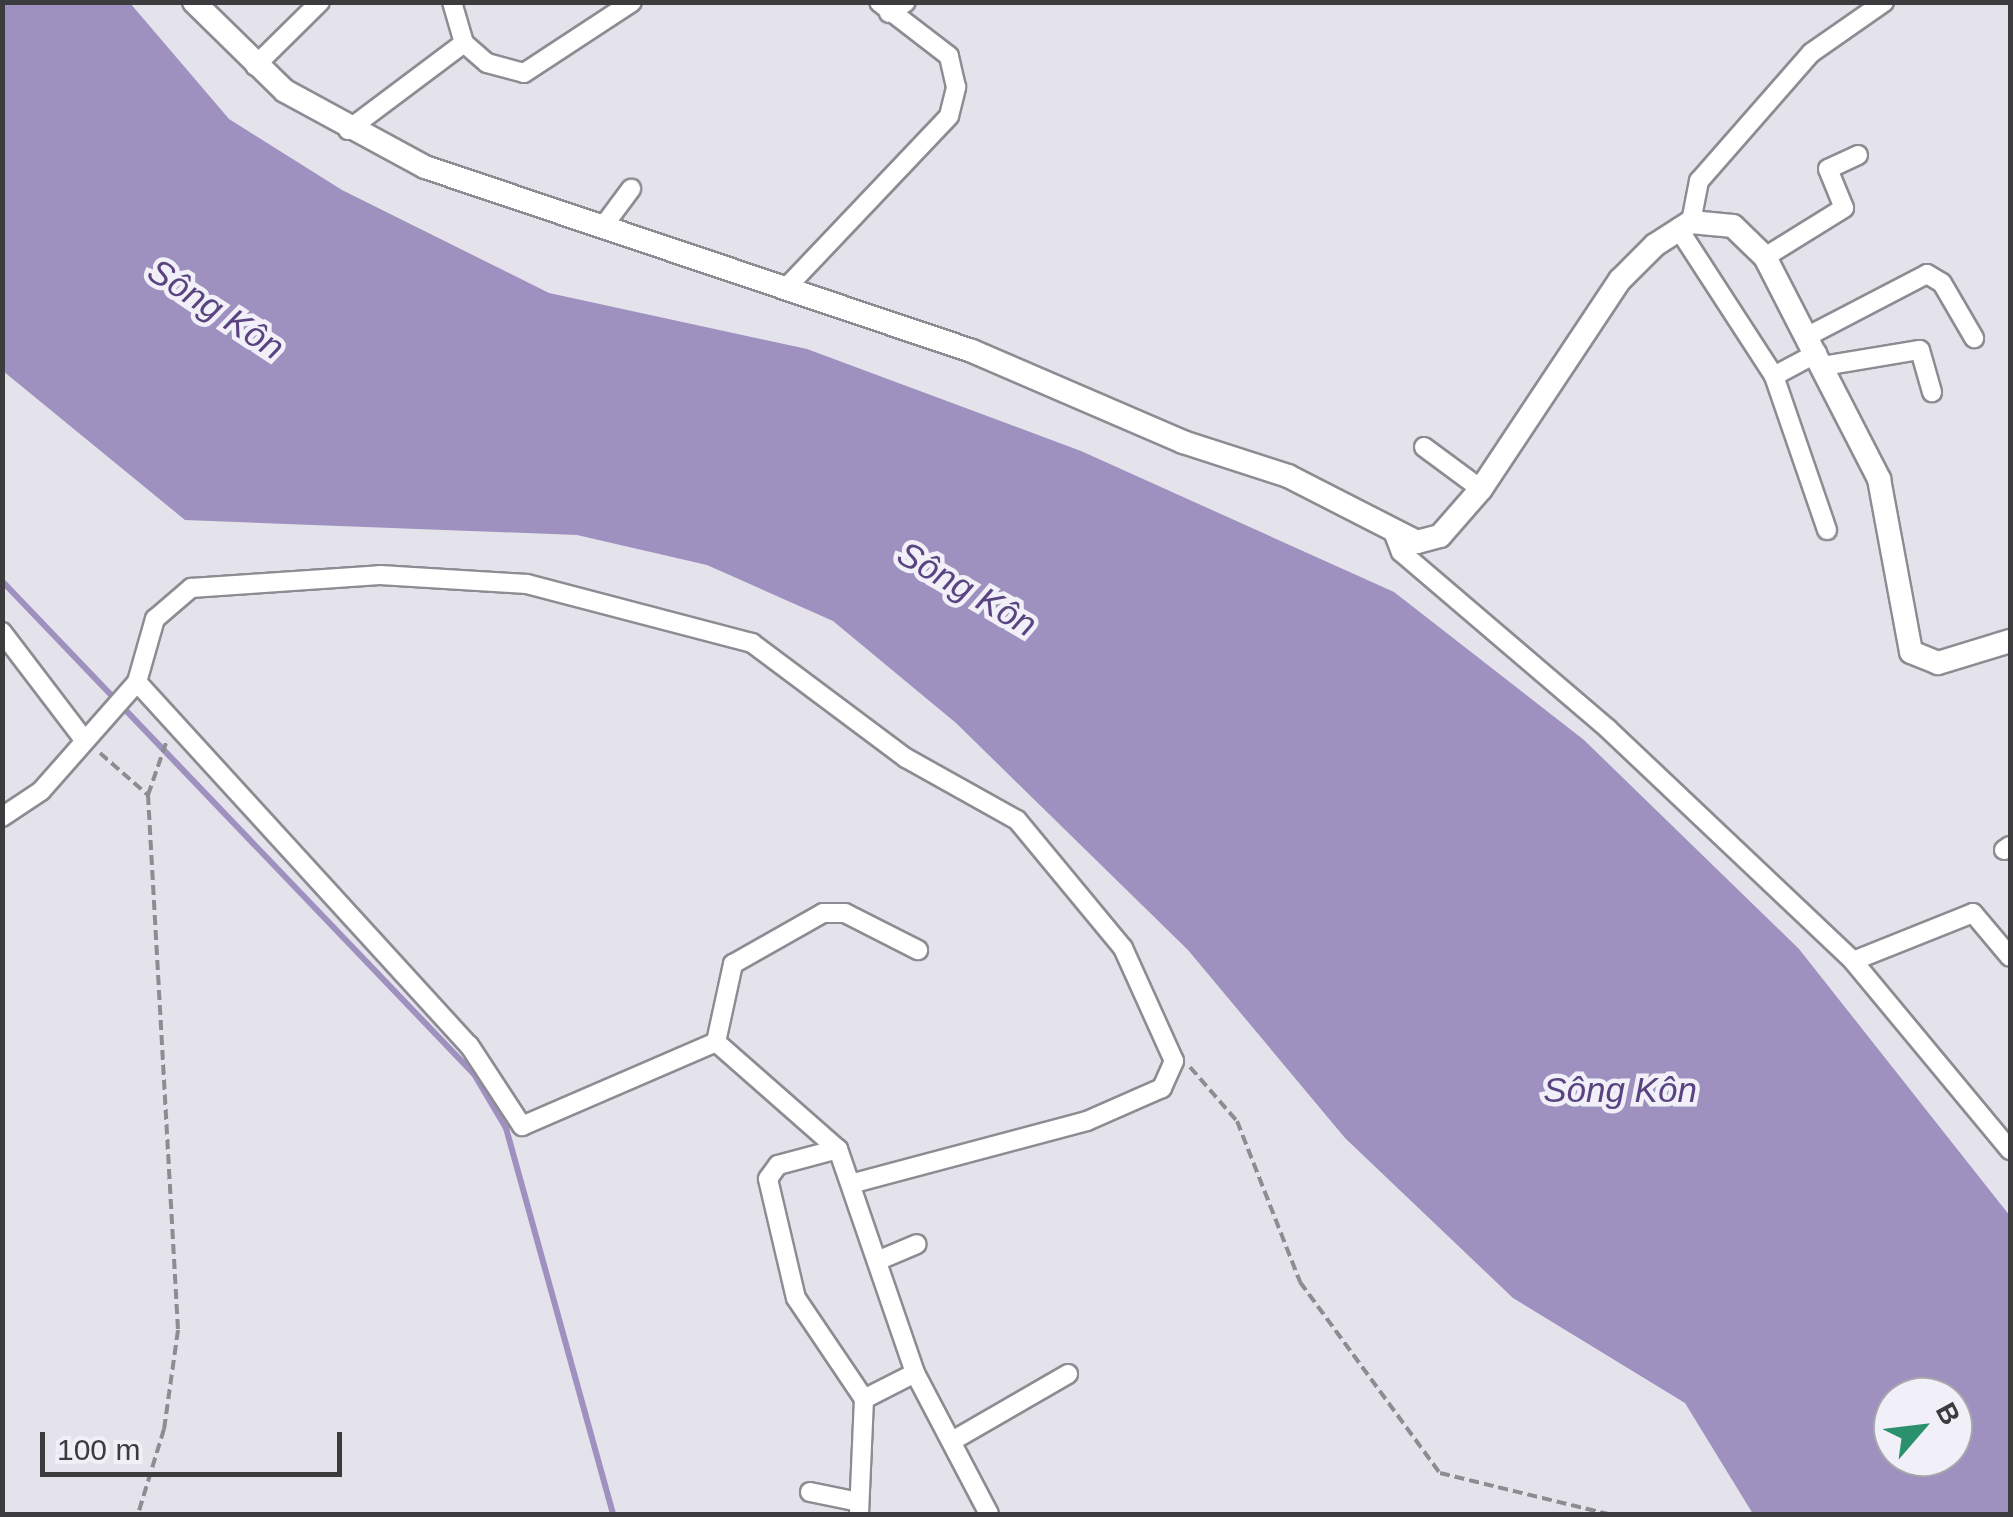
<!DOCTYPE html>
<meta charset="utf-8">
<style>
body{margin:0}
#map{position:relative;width:2013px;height:1517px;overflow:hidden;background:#e4e2ea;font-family:Helvetica,sans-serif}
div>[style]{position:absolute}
.water>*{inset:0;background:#9e90bf}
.stream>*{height:6px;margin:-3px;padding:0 3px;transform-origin:3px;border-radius:3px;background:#9e90bf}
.path>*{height:4px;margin-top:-2px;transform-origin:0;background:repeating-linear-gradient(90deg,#8d8c91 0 10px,transparent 0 15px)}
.roads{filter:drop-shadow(2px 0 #8e8c93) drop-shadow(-2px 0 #8e8c93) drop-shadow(0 2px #8e8c93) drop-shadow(0 -2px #8e8c93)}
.street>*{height:18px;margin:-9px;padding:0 9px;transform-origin:9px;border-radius:9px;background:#fff}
.secondary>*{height:22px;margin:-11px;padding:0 11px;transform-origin:11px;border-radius:11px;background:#fff}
span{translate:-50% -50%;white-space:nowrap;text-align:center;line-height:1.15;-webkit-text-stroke:9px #f1eff7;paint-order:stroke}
.water-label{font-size:35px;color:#594381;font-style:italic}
.frame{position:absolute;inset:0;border:5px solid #3c3b3e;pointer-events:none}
.north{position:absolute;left:1873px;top:1377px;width:100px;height:100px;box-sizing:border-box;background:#f1eff7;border:2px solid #a9a7ad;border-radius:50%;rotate:62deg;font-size:28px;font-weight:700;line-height:40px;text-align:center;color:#3c3b3e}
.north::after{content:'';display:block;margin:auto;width:35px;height:45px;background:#2b906c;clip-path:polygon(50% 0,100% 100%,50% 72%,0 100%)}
.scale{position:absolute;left:40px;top:1432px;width:302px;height:45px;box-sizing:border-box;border:5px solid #3c3b3e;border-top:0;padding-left:12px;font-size:30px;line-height:35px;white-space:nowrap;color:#3c3b3e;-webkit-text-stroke:8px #f1eff7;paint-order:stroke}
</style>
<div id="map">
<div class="water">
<i style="clip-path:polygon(evenodd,3px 2px,130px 3px,229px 119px,342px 190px,549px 293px,807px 349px,1081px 451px,1394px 592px,1584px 740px,1799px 949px,2010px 1216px,2010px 1514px,1753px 1514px,1685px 1403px,1513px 1298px,1345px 1138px,1188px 950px,956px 723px,833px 621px,707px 565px,577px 535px,185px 520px,3px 371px,3px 2px,1893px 1397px,1953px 1397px,1953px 1457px,1893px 1457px,1893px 1397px)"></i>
</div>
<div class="stream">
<i style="left:2px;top:581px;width:683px;rotate:46.25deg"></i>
<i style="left:474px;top:1074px;width:63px;rotate:59.3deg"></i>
<i style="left:506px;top:1128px;width:401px;rotate:74.5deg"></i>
</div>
<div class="path">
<i style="left:100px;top:753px;width:64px;rotate:41.2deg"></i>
<i style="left:148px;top:795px;width:536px;rotate:86.79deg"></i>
<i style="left:178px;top:1330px;width:100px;rotate:98deg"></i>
<i style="left:164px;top:1429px;width:89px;rotate:107deg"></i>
<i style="left:148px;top:795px;width:55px;rotate:-70.9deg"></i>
<i style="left:1190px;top:1067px;width:72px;rotate:49deg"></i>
<i style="left:1237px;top:1121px;width:173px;rotate:68.6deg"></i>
<i style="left:1300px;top:1282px;width:237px;rotate:53.8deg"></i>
<i style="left:1440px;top:1473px;width:173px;rotate:13.7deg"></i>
</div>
<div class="roads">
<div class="street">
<i style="left:452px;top:2px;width:43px;rotate:73.7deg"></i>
<i style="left:889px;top:13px;width:20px;rotate:-33deg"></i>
<i style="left:255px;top:66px;width:91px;rotate:-44.6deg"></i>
<i style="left:348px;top:130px;width:145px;rotate:-36.9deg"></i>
<i style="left:464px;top:43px;width:30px;rotate:41deg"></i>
<i style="left:487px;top:63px;width:38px;rotate:15deg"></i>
<i style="left:524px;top:73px;width:129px;rotate:-33.3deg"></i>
<i style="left:1691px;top:222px;width:42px;rotate:-79deg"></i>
<i style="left:1699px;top:181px;width:170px;rotate:-48.8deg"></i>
<i style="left:1811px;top:53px;width:89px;rotate:-34.9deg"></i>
<i style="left:602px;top:228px;width:49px;rotate:-53.4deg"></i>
<i style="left:1678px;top:228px;width:176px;rotate:57deg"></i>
<i style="left:1774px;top:376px;width:163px;rotate:71deg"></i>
<i style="left:1765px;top:257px;width:93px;rotate:-31.8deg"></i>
<i style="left:1844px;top:208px;width:42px;rotate:-112.3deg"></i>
<i style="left:1828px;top:169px;width:33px;rotate:-25deg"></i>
<i style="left:786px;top:288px;width:237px;rotate:-46.5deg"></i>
<i style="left:949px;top:116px;width:30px;rotate:-76deg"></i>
<i style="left:956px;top:87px;width:32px;rotate:-103deg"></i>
<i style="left:949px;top:56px;width:88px;rotate:-142.4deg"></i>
<i style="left:1808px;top:336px;width:134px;rotate:-27.5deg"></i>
<i style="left:1927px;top:274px;width:17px;rotate:31deg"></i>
<i style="left:1942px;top:283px;width:64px;rotate:59.8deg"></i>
<i style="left:1823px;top:366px;width:98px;rotate:-9.4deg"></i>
<i style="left:1920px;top:350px;width:44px;rotate:74.1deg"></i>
<i style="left:1774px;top:376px;width:49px;rotate:-28.1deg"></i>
<i style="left:1424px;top:447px;width:71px;rotate:36.4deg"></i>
<i style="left:1392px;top:529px;width:25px;rotate:69deg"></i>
<i style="left:1401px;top:552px;width:272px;rotate:40.5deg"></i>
<i style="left:1608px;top:729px;width:337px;rotate:43.4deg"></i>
<i style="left:1853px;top:961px;width:246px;rotate:50.3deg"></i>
<i style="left:2px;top:632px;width:132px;rotate:52.7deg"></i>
<i style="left:137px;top:682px;width:492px;rotate:47.6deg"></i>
<i style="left:469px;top:1045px;width:97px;rotate:56.8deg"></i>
<i style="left:522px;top:1126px;width:211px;rotate:-23.4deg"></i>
<i style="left:716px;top:1042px;width:162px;rotate:41.3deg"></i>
<i style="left:838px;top:1149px;width:237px;rotate:71deg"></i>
<i style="left:915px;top:1373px;width:57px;rotate:153deg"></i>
<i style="left:864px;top:1399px;width:115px;rotate:92.5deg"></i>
<i style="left:2px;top:817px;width:47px;rotate:-33.7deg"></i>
<i style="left:41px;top:791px;width:145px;rotate:-48.6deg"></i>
<i style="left:137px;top:682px;width:66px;rotate:-74.1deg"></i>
<i style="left:155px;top:619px;width:48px;rotate:-40.7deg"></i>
<i style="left:191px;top:588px;width:189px;rotate:-3.9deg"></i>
<i style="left:380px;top:575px;width:147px;rotate:3.5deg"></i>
<i style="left:527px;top:584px;width:233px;rotate:14.7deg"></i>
<i style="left:752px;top:643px;width:192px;rotate:36.8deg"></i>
<i style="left:906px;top:758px;width:127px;rotate:29.2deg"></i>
<i style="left:1017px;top:820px;width:166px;rotate:50.4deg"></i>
<i style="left:1123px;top:948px;width:124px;rotate:65.7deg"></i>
<i style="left:1174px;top:1061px;width:30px;rotate:114deg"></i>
<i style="left:1162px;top:1088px;width:82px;rotate:156.3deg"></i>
<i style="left:1087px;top:1121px;width:241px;rotate:165.1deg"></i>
<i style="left:2004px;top:850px;width:7px;rotate:-34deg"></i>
<i style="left:1853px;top:961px;width:129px;rotate:-21.8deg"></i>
<i style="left:1973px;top:913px;width:57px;rotate:49.9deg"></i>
<i style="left:716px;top:1042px;width:80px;rotate:-77.7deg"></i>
<i style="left:733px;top:964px;width:103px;rotate:-29.5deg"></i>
<i style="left:823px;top:913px;width:22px"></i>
<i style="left:845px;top:913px;width:82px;rotate:26.9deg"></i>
<i style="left:838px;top:1149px;width:62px;rotate:165.1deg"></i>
<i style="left:778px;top:1165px;width:17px;rotate:126deg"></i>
<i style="left:768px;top:1179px;width:122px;rotate:76.8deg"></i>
<i style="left:796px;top:1298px;width:122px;rotate:56deg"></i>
<i style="left:877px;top:1261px;width:43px;rotate:-23deg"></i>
<i style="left:915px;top:1373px;width:159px;rotate:62.3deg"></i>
<i style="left:952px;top:1441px;width:134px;rotate:-30deg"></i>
<i style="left:810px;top:1492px;width:50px;rotate:11.5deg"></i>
</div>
<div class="secondary">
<i style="left:194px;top:2px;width:127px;rotate:44.4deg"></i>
<i style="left:285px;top:91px;width:159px;rotate:28.5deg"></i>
<i style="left:425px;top:167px;width:577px;rotate:18.59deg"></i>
<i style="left:972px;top:351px;width:230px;rotate:23.3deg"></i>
<i style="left:1183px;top:442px;width:110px;rotate:17.9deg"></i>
<i style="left:1288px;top:476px;width:145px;rotate:27.1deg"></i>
<i style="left:1417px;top:542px;width:24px;rotate:-15deg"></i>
<i style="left:1440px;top:536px;width:62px;rotate:-48.9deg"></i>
<i style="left:1481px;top:489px;width:251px;rotate:-56.4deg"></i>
<i style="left:1620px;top:280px;width:49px;rotate:-45deg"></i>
<i style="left:1655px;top:245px;width:43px;rotate:-32.6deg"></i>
<i style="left:1691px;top:222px;width:42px;rotate:5.4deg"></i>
<i style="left:1733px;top:226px;width:45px;rotate:44.1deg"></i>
<i style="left:1765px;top:257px;width:250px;rotate:62.8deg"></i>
<i style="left:1879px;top:479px;width:176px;rotate:79.5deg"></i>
<i style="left:1911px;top:652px;width:29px;rotate:22deg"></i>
<i style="left:1938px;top:663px;width:75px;rotate:-17deg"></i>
</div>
</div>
<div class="water-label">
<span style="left:216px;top:309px;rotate:33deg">Sông Kôn</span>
<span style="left:967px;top:589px;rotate:30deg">Sông Kôn</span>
<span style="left:1620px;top:1090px">Sông Kôn</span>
</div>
<div class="frame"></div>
<div class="north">B</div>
<div class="scale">100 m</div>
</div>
